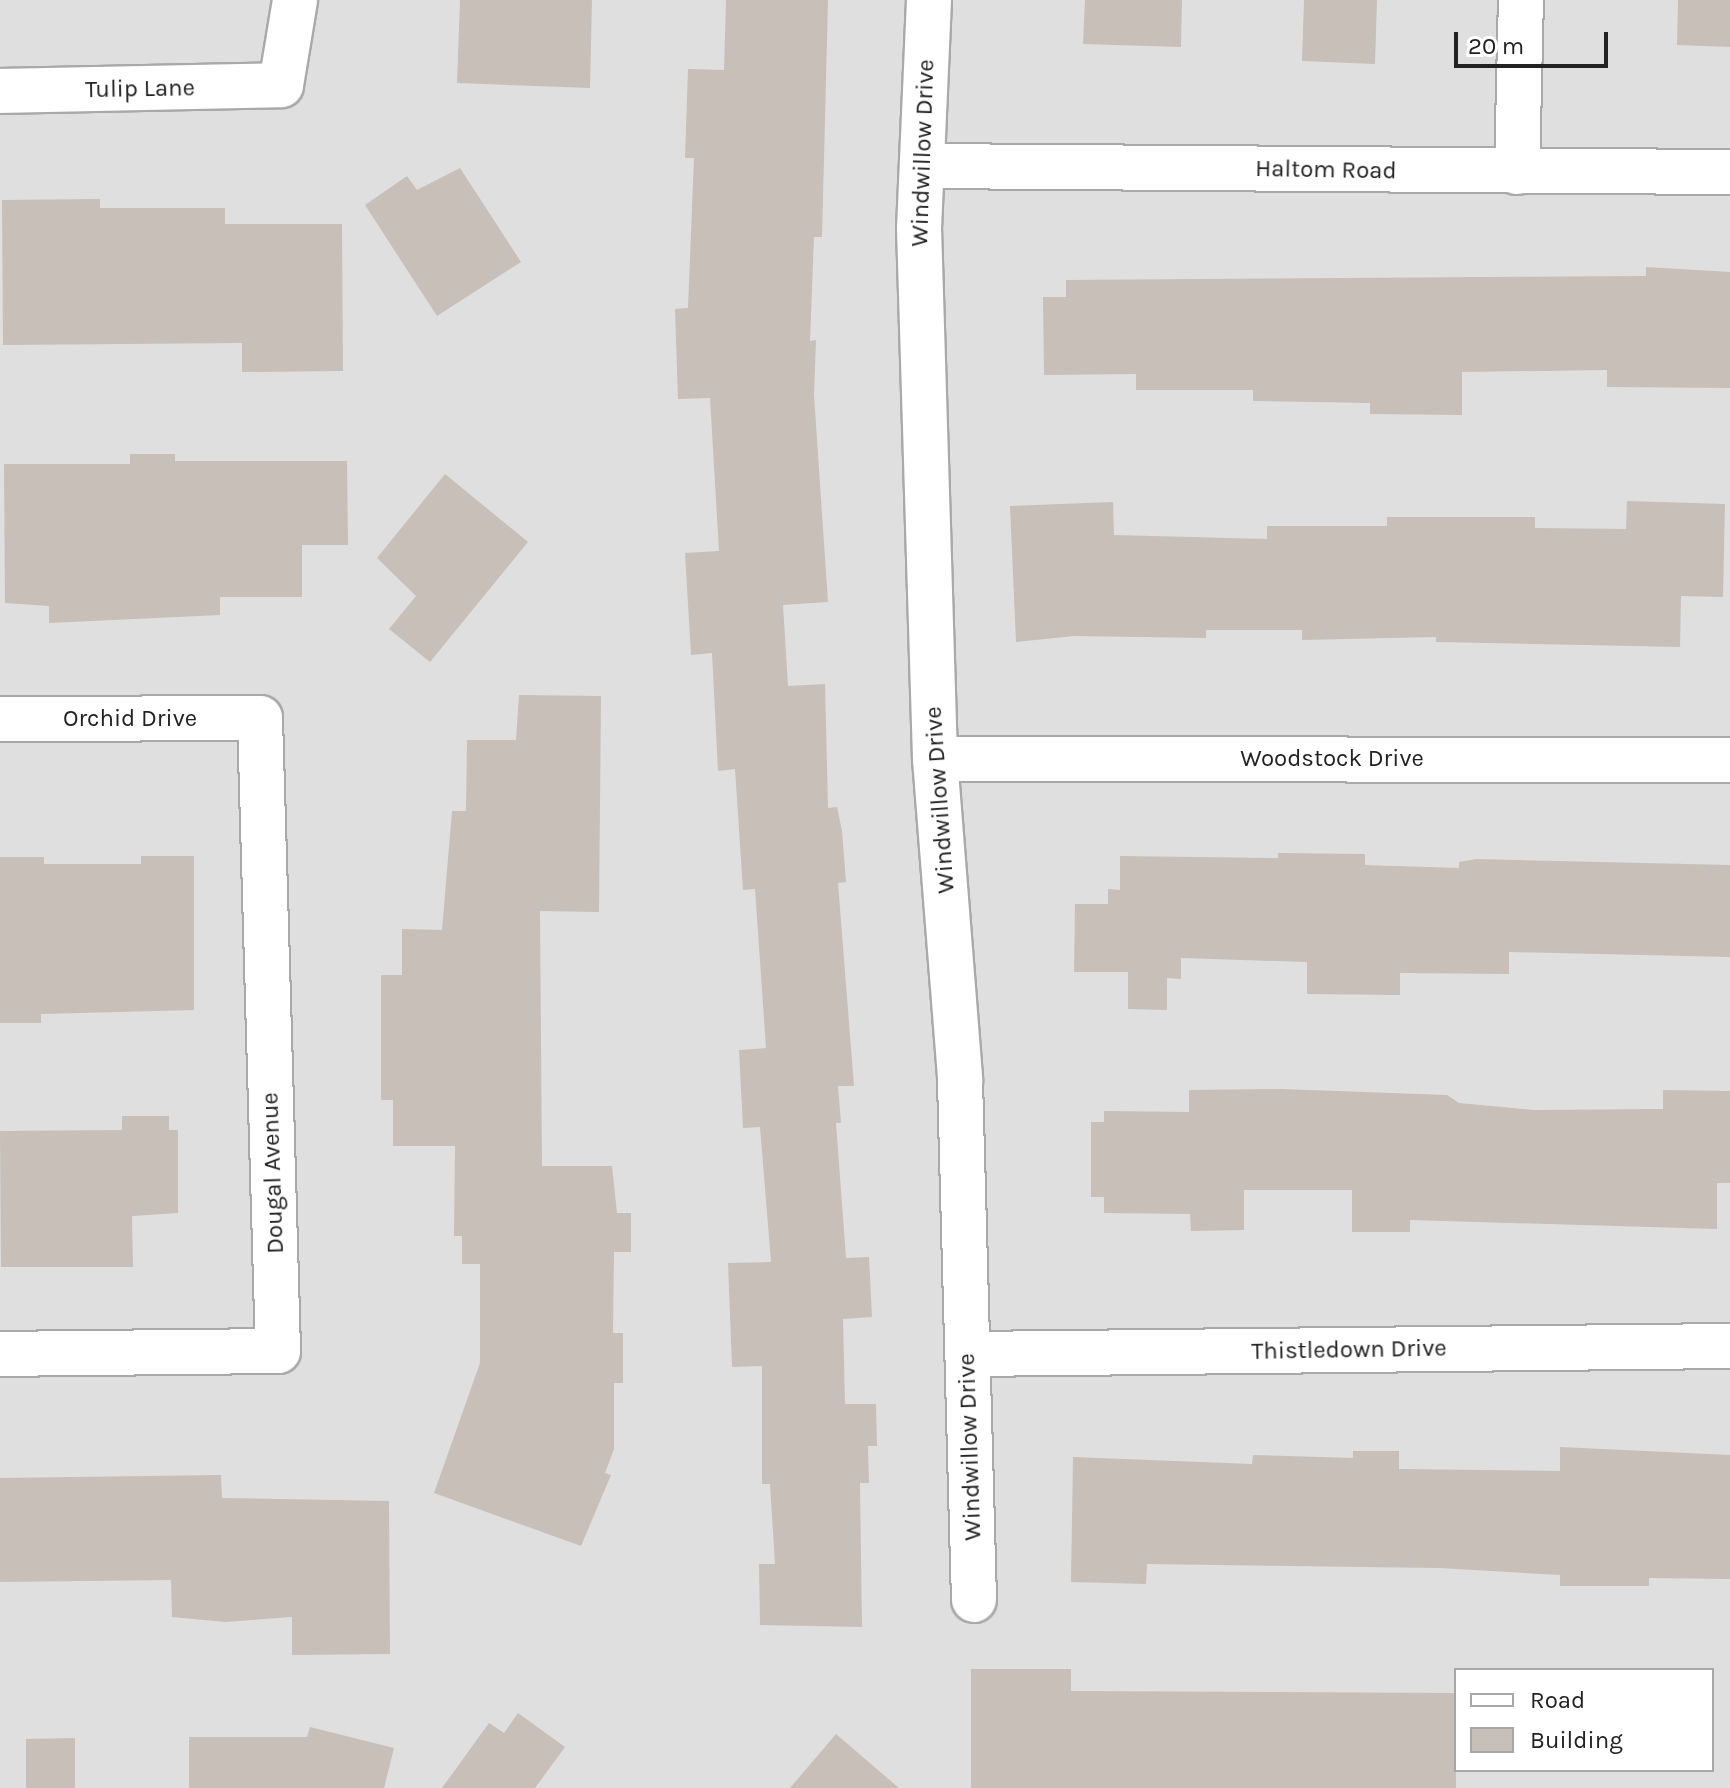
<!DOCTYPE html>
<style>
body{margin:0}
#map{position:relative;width:1730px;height:1788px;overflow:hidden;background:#f2efe9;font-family:Karla,sans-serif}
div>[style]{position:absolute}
.residential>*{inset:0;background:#e0dfdf}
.building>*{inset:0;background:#c7bfb8}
.roads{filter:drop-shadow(2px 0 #a9a9a9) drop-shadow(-2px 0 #a9a9a9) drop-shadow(0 2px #a9a9a9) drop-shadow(0 -2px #a9a9a9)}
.minor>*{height:44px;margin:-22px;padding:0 22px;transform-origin:22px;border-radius:22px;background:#fff}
span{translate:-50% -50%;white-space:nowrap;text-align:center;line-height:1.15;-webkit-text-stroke:8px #fff;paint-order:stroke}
.street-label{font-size:24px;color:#222}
.legend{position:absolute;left:1454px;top:1668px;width:260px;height:104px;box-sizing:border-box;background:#fff;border:2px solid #a7a7a7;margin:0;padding:10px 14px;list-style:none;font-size:24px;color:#222}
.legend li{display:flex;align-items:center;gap:16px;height:40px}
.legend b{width:40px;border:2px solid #a7a7a7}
.scale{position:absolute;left:1454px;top:32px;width:154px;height:36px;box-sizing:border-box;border:4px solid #222;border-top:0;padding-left:10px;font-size:24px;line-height:28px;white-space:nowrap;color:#222;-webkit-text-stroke:6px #fff;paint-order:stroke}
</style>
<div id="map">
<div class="residential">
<i style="clip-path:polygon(evenodd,0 0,1730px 0,1730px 1788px,0 1788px,0 0,1456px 1670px,1712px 1670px,1712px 1770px,1456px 1770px,1456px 1670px)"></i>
</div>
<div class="building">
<i style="clip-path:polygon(460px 0,592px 0,590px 88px,457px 83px)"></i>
<i style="clip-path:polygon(726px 0,828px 0,822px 237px,814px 237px,810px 341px,816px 340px,814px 395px,828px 602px,783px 605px,788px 686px,825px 684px,828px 808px,837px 807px,842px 831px,846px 882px,838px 883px,854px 1086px,838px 1086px,841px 1123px,836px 1123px,846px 1258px,869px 1257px,872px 1317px,843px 1319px,845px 1404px,876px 1404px,877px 1446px,868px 1446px,869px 1483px,860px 1483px,862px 1627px,760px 1625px,759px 1564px,775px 1564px,770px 1484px,762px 1484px,762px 1366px,732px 1367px,728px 1263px,771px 1262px,760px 1127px,743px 1128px,739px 1050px,766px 1048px,755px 889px,743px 890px,735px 769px,718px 771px,712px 653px,691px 655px,685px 553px,719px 551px,710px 398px,678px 399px,675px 309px,688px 308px,694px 158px,685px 158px,688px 69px,724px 70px)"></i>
<i style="clip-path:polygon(1085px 0,1182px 0,1181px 47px,1083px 44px)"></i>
<i style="clip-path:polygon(1304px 0,1377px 0,1375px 64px,1302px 61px)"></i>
<i style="clip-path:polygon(1678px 0,1730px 0,1730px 47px,1677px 45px)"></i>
<i style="clip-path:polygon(460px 168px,521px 262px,437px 316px,365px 205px,407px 176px,417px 190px)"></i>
<i style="clip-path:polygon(100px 199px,100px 208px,225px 208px,225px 224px,342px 224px,343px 371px,242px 372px,242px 343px,3px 345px,2px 200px)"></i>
<i style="clip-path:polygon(1646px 267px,1730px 272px,1730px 388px,1607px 387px,1607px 370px,1462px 372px,1462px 415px,1370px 414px,1370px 403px,1253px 401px,1253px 390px,1136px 390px,1136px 374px,1044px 375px,1043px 297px,1066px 297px,1066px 280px,1646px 276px)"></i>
<i style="clip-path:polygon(130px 454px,175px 454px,175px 461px,347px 461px,348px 545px,302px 545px,302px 597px,220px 597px,220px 615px,49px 623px,49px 606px,5px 603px,4px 464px,130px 464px)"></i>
<i style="clip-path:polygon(445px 474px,528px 542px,430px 662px,389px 629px,416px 596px,377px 558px)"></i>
<i style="clip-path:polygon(1627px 501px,1725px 504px,1723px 597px,1681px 596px,1680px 647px,1436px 642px,1436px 637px,1302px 640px,1302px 630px,1206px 630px,1206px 638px,1074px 636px,1016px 642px,1010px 506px,1113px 502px,1114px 535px,1267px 539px,1267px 526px,1387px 526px,1387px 517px,1535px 517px,1535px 528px,1626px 529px)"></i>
<i style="clip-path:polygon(519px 695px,601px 696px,599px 912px,540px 911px,542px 1166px,612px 1166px,617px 1213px,631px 1213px,631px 1252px,614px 1252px,613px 1333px,623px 1333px,623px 1383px,614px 1383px,614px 1449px,605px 1473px,611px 1475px,581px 1546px,434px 1493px,480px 1363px,480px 1264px,462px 1264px,462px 1236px,454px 1236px,455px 1146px,393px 1146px,393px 1100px,381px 1100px,381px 975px,402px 975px,402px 929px,442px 930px,452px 811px,466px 811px,467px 740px,516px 740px)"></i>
<i style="clip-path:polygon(1278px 853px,1365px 854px,1365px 865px,1459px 868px,1459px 862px,1476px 859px,1730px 865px,1730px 957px,1509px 952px,1509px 974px,1400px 973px,1400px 995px,1307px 994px,1307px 962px,1181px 958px,1181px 979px,1167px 978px,1167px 1010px,1128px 1009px,1128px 972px,1074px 972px,1075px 904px,1108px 904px,1108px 889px,1120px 890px,1120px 856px,1278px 858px)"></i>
<i style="clip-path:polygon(141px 856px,194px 856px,194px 1010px,41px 1014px,41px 1023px,0 1023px,0 857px,44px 857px,44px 864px,141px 864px)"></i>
<i style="clip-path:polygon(1281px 1089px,1447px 1095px,1459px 1103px,1534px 1110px,1663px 1109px,1663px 1090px,1730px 1091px,1730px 1183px,1717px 1183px,1717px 1229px,1410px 1220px,1410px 1232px,1352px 1232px,1352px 1190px,1244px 1190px,1244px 1230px,1191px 1231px,1190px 1214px,1104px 1213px,1104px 1197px,1091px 1197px,1091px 1122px,1104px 1122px,1104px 1111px,1189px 1112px,1189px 1090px)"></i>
<i style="clip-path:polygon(122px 1116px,169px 1116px,169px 1130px,178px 1130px,178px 1213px,132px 1216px,133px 1267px,1px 1267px,0 1131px,122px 1130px)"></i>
<i style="clip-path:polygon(1560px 1447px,1730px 1455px,1730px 1579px,1649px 1578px,1649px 1586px,1560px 1586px,1560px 1575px,1439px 1568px,1147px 1564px,1146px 1584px,1071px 1582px,1073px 1457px,1252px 1464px,1253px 1455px,1353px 1458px,1353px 1451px,1399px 1451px,1399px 1469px,1560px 1471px)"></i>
<i style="clip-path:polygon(221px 1475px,222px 1498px,389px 1501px,390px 1654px,292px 1655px,292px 1617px,225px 1622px,172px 1617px,171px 1580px,0 1582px,0 1478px)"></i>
<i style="clip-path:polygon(971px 1669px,1071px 1669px,1071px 1691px,1456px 1693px,1456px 1788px,971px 1788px)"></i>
<i style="clip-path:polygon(518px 1713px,565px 1747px,535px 1788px,442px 1788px,489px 1723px,504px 1733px)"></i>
<i style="clip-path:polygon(310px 1727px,394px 1748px,384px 1788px,189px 1788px,189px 1737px,307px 1737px)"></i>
<i style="clip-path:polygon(836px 1734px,899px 1788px,790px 1788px)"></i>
<i style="clip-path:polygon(75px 1738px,75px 1788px,26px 1788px,26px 1739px)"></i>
</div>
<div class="roads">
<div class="minor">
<i style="left:929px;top:0;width:228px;rotate:92.5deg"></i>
<i style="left:919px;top:228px;width:531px;rotate:88.27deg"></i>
<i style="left:935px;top:759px;width:322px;rotate:85.5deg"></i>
<i style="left:960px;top:1080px;width:520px;rotate:88.46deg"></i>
<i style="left:0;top:91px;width:281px;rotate:-1.2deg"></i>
<i style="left:281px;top:85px;width:86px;rotate:-80.6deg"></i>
<i style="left:922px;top:166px;width:808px;rotate:0.43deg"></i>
<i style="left:1517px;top:172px;width:172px;rotate:-88.7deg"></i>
<i style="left:0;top:719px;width:260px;rotate:-0.2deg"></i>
<i style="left:260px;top:718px;width:633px;rotate:88.37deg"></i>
<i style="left:278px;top:1351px;width:278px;rotate:179.4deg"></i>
<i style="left:935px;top:759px;width:795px;rotate:0.07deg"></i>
<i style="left:967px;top:1354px;width:763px;rotate:-0.6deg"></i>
</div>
</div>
<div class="street-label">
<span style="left:140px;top:89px;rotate:-1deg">Tulip Lane</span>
<span style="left:923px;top:153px;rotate:-88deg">Windwillow Drive</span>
<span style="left:1326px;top:170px;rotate:1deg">Haltom Road</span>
<span style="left:130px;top:719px">Orchid Drive</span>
<span style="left:1332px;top:759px">Woodstock Drive</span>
<span style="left:940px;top:800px;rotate:-94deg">Windwillow Drive</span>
<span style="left:273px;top:1173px;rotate:-92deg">Dougal Avenue</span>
<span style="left:1349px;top:1350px;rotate:-1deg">Thistledown Drive</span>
<span style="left:970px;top:1447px;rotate:-92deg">Windwillow Drive</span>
</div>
<ul class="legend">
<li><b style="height:10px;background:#fff"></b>Road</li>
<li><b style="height:22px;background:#c7bfb8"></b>Building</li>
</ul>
<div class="scale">20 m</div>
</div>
